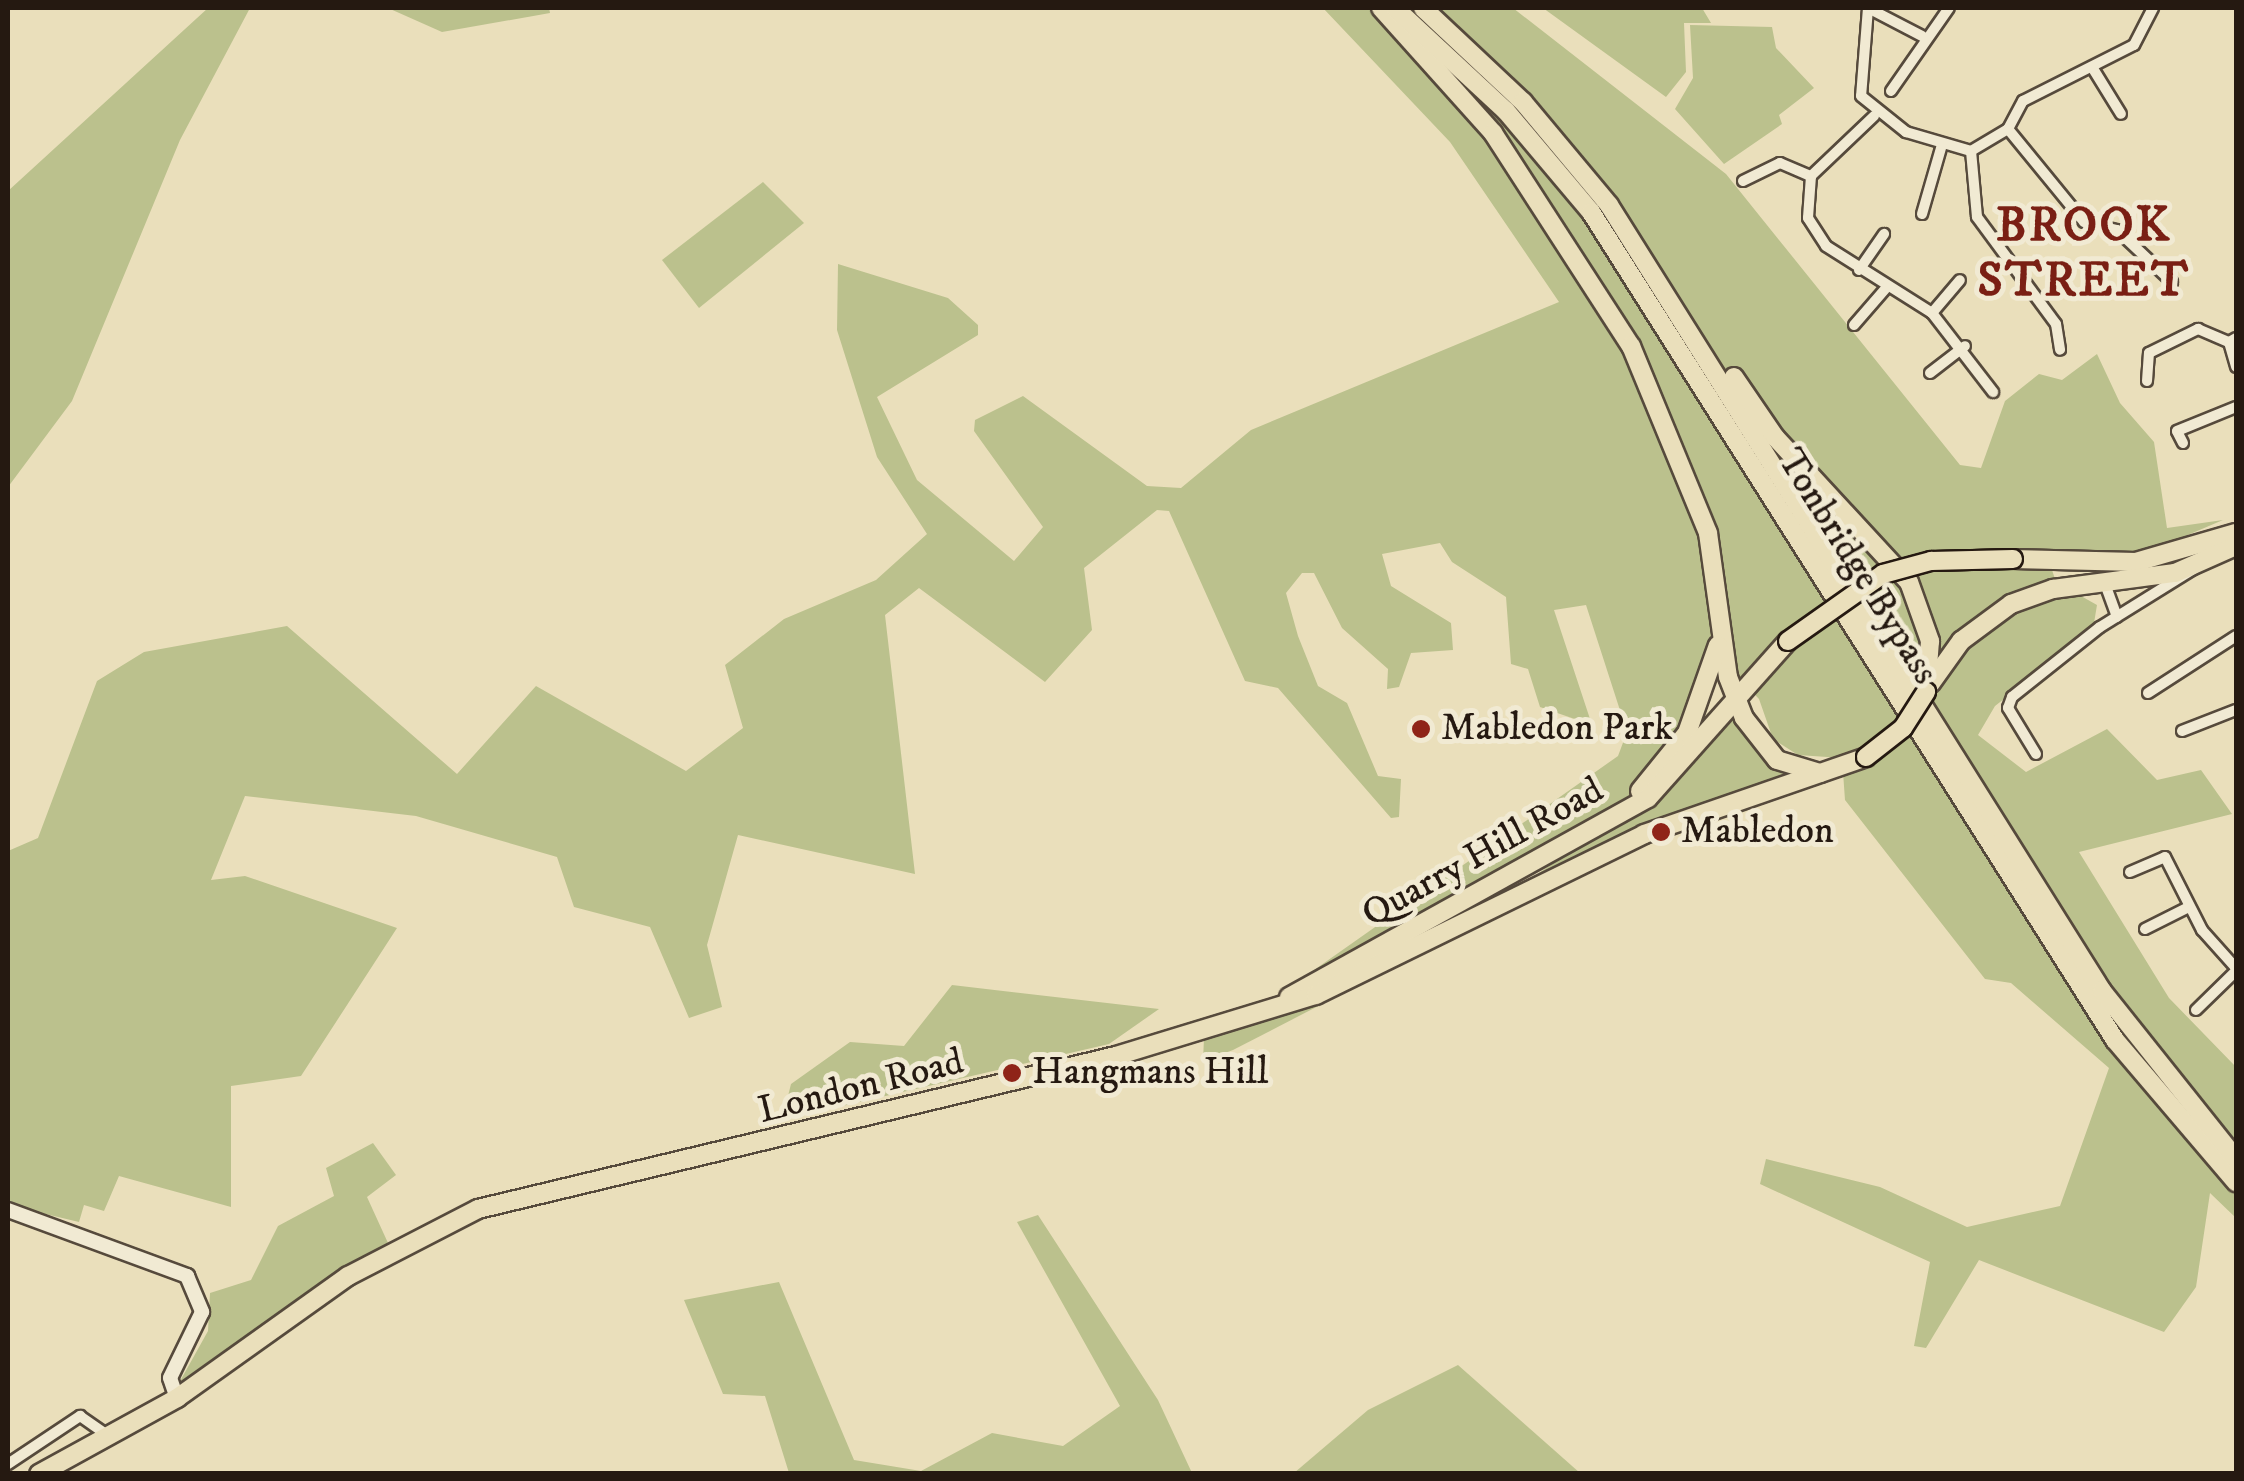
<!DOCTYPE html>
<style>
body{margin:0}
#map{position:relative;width:2244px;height:1481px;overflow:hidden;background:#eadfbb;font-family:"IM FELL DW Pica",serif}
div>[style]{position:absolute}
.green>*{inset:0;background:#bbc18d}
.roads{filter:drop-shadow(2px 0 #564a3c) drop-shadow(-2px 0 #564a3c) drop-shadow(0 2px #564a3c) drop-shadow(0 -2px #564a3c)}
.minor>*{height:10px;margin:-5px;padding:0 5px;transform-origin:5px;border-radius:5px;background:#f1ead3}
.secondary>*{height:14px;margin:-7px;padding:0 7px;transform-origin:7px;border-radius:7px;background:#f1ead3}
.trunk>*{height:18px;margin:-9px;padding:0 9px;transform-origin:9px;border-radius:9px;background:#eadfbb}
.bridges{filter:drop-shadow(2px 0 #251911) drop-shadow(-2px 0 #251911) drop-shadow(0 2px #251911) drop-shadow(0 -2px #251911)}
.trunk-bridge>*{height:18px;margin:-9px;padding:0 9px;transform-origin:9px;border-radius:9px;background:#eadfbb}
.dots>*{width:28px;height:28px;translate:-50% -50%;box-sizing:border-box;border:5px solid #f1ead3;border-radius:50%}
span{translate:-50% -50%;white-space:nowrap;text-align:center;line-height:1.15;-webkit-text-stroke:10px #f1ead3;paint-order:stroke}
.street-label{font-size:38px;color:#251911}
.poi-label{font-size:38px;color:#251911}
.left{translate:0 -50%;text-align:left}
.district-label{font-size:48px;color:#7a1f14;font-weight:700;letter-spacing:2.5px}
.frame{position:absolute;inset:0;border:10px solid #251911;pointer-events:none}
</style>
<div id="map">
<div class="green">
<i style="clip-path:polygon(208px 8px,250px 8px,180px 140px,72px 401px,8px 487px,8px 191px)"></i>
<i style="clip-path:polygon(388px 8px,549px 8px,550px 13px,442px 32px)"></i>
<i style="clip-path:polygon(1323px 8px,1513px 8px,1726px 174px,1960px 465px,1981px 468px,2005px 401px,2039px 374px,2062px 380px,2097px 354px,2120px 403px,2154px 442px,2167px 528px,2223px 520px,2136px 557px,2047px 555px,2056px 582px,2097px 605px,2093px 629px,1995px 706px,1978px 735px,2026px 772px,2107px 729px,2157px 780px,2201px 770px,2232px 814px,2079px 852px,2169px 998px,2236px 1067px,2236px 1218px,2210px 1193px,2196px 1287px,2164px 1332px,1979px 1260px,1926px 1348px,1914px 1346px,1930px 1262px,1760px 1184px,1766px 1159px,1880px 1187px,1967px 1227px,2060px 1206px,2109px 1068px,2011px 983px,1985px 979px,1845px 800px,1842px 758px,1798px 755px,1773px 739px,1759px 699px,1713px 650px,1693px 712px,1642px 786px,1609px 813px,1307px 975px,1618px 756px,1627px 732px,1586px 605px,1554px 610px,1592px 725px,1540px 707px,1528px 669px,1511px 664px,1506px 597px,1452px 562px,1440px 543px,1382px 554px,1391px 586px,1451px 623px,1453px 650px,1411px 653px,1399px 687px,1387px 689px,1388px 669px,1342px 628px,1314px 573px,1302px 573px,1286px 593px,1298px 636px,1318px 686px,1347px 703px,1378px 776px,1401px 779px,1399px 817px,1391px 818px,1278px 688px,1245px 681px,1169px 511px,1157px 510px,1084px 568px,1092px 630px,1045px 682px,919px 588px,885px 615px,915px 874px,738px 835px,707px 945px,722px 1007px,689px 1018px,650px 927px,574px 907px,557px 857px,416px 816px,245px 796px,211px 880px,245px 876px,397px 928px,301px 1076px,231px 1086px,231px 1207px,119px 1176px,104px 1211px,84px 1205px,79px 1222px,8px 1205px,8px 851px,38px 838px,97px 681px,144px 652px,287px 626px,457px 774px,536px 686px,686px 771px,743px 728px,725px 665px,784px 619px,876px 580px,927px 534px,877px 457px,837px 330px,838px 264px,948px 298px,978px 325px,978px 335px,877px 397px,917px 480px,1014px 561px,1043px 527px,974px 431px,975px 420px,1023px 396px,1147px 486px,1181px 488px,1251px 430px,1559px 302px,1450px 142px)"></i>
<i style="clip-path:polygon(1543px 8px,1702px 8px,1711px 23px,1684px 23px,1686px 72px,1666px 97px)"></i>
<i style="clip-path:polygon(1690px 25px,1772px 27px,1776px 48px,1814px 88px,1779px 115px,1782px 124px,1724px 164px,1675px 109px,1693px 78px)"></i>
<i style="clip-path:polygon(763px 182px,804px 223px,699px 308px,662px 260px)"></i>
<i style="clip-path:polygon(1738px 710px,1768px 761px,1802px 774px,1637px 829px,1524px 883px,1665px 788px)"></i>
<i style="clip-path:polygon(1425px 951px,1233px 1050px,1203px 1061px,1204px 1038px)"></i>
<i style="clip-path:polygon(952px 985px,1159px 1009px,1109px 1044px,782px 1120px,791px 1084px,850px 1042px,904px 1046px)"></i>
<i style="clip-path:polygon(373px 1143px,396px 1175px,367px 1197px,388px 1243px,179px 1383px,208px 1331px,210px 1293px,251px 1280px,278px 1226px,334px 1196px,326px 1168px)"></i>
<i style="clip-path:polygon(1038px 1215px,1158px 1400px,1192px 1473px,789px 1473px,765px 1396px,723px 1394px,684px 1300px,779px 1282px,854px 1460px,921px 1471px,992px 1433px,1063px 1446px,1120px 1406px,1017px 1222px)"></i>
<i style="clip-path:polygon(1458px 1365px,1580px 1473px,1294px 1473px,1368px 1410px)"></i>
</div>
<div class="roads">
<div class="minor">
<i style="left:1922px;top:36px;width:61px;rotate:-152.6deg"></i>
<i style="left:1868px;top:8px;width:88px;rotate:94.5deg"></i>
<i style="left:1861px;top:96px;width:58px;rotate:38.7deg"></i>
<i style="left:1906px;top:132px;width:68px;rotate:16.3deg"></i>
<i style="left:1971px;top:151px;width:43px;rotate:-30.7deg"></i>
<i style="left:2008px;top:129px;width:32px;rotate:-62deg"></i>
<i style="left:2023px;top:101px;width:124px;rotate:-26.8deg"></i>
<i style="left:2134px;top:45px;width:42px;rotate:-62.8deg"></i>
<i style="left:2092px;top:67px;width:55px;rotate:58.3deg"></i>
<i style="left:1891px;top:91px;width:101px;rotate:-55.1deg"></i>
<i style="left:1874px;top:116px;width:87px;rotate:136.4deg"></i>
<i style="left:1811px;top:176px;width:42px;rotate:94.1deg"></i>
<i style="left:1808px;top:218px;width:33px;rotate:57deg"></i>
<i style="left:1826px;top:246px;width:125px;rotate:32.3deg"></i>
<i style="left:1932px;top:313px;width:100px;rotate:52.3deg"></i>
<i style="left:2008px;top:129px;width:120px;rotate:50.7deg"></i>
<i style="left:2084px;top:222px;width:34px;rotate:14deg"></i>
<i style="left:2117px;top:230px;width:76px;rotate:43.4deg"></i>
<i style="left:1971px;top:151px;width:66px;rotate:84.8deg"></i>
<i style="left:1977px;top:217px;width:133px;rotate:53.6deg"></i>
<i style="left:2056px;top:324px;width:26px;rotate:81deg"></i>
<i style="left:1743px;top:181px;width:41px;rotate:-25.9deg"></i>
<i style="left:1780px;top:163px;width:34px;rotate:23deg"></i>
<i style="left:1922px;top:214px;width:69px;rotate:-73.9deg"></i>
<i style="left:1859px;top:270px;width:44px;rotate:-55.2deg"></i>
<i style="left:1932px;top:313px;width:43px;rotate:-49.7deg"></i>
<i style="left:1854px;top:325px;width:49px;rotate:-49.1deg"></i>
<i style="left:2236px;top:338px;width:8px;rotate:150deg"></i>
<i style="left:2229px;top:342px;width:26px;rotate:74deg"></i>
<i style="left:1930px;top:373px;width:44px;rotate:-37.6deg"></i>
<i style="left:2147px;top:381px;width:28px;rotate:-86deg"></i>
<i style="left:2149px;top:353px;width:55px;rotate:-26.1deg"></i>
<i style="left:2198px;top:329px;width:34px;rotate:23deg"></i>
<i style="left:2183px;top:443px;width:13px;rotate:-117deg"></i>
<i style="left:2177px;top:431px;width:64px;rotate:-22.1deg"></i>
<i style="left:2104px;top:581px;width:38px;rotate:70deg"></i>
<i style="left:2148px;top:693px;width:105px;rotate:-32.9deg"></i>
<i style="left:2182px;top:731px;width:58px;rotate:-21.3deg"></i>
<i style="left:2036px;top:754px;width:54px;rotate:-121.3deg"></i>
<i style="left:2008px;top:708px;width:12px;rotate:-70deg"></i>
<i style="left:2012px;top:697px;width:112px;rotate:-38.5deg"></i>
<i style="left:2100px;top:627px;width:123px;rotate:-31.8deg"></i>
<i style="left:2130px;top:872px;width:38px;rotate:-23deg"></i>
<i style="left:2165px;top:857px;width:82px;rotate:63.1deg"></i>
<i style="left:2202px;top:930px;width:51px;rotate:48.2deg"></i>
<i style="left:2145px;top:929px;width:49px;rotate:-26.6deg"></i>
<i style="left:2196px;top:1010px;width:56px;rotate:-44.3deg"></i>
<i style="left:8px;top:1464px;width:87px;rotate:-33.7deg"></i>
<i style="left:80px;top:1416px;width:29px;rotate:35deg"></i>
</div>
<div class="secondary">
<i style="left:8px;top:1210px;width:191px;rotate:20.2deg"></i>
<i style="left:187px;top:1276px;width:39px;rotate:67deg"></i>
<i style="left:202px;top:1312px;width:73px;rotate:115.9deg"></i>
<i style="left:170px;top:1378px;width:21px;rotate:71deg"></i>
</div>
<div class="trunk">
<i style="left:1381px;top:8px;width:168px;rotate:48.1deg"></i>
<i style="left:1493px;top:133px;width:254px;rotate:57.1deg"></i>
<i style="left:1631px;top:346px;width:202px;rotate:67.6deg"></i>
<i style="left:1708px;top:533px;width:145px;rotate:82.1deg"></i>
<i style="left:1728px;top:677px;width:44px;rotate:68.7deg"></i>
<i style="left:1744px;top:718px;width:53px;rotate:51.8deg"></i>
<i style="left:1777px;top:760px;width:45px;rotate:16.8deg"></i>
<i style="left:1395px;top:8px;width:151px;rotate:42.9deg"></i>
<i style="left:1506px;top:111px;width:132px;rotate:49.9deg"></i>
<i style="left:1591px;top:212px;width:980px;rotate:57.67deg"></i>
<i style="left:2115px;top:1040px;width:187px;rotate:49.6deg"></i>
<i style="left:1423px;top:8px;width:137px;rotate:43.2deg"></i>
<i style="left:1523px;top:102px;width:134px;rotate:50.1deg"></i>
<i style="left:1609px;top:205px;width:928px;rotate:57.9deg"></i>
<i style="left:2102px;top:991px;width:215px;rotate:51.4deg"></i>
<i style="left:1734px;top:377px;width:73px;rotate:55.7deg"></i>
<i style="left:1775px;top:437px;width:197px;rotate:47.3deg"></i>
<i style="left:1909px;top:582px;width:63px;rotate:70.4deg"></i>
<i style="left:1930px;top:641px;width:51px;rotate:94.5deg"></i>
<i style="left:2013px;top:559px;width:123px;rotate:1.4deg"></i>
<i style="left:2136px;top:562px;width:104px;rotate:-16.2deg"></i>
<i style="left:1931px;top:683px;width:52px;rotate:-54.5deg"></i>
<i style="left:1961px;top:641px;width:62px;rotate:-36.5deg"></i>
<i style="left:2011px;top:604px;width:45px;rotate:-19.7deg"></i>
<i style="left:2053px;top:589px;width:123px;rotate:-7.5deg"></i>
<i style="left:2175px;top:573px;width:67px;rotate:-23.9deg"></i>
<i style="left:1640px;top:791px;width:75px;rotate:-51deg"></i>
<i style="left:1687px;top:733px;width:93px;rotate:-70.6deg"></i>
<i style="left:1289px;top:997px;width:410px;rotate:-29deg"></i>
<i style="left:1648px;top:798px;width:210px;rotate:-48.3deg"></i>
<i style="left:39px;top:1474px;width:158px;rotate:-28.8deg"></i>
<i style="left:177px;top:1398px;width:210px;rotate:-35.5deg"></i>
<i style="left:348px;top:1276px;width:146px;rotate:-27.3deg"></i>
<i style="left:478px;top:1209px;width:656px;rotate:-13.49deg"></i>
<i style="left:1116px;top:1056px;width:209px;rotate:-17deg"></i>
<i style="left:1316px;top:995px;width:365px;rotate:-26.1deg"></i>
<i style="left:1644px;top:834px;width:235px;rotate:-19.1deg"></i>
</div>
</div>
<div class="bridges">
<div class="trunk-bridge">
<i style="left:1788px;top:641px;width:116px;rotate:-35.2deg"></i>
<i style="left:1883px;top:574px;width:50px;rotate:-15.2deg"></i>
<i style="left:1931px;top:561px;width:82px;rotate:-1.4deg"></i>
<i style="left:1866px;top:757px;width:47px;rotate:-38.1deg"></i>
<i style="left:1903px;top:728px;width:43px;rotate:-57.4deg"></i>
</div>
</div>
<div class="dots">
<i style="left:1421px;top:729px;background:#8f2418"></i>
<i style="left:1661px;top:832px;background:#8f2418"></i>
<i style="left:1012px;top:1073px;background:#8f2418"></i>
</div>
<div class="street-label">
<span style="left:1857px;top:567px;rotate:58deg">Tonbridge Bypass</span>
<span style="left:1483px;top:853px;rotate:-29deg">Quarry Hill Road</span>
<span style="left:861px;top:1087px;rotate:-14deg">London Road</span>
</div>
<div class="poi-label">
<span class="left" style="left:1441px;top:729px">Mabledon Park</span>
<span class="left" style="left:1681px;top:832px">Mabledon</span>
<span class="left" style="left:1032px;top:1073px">Hangmans Hill</span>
</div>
<div class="district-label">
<span style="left:2084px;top:254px">BROOK<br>STREET</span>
</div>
<div class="frame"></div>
</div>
